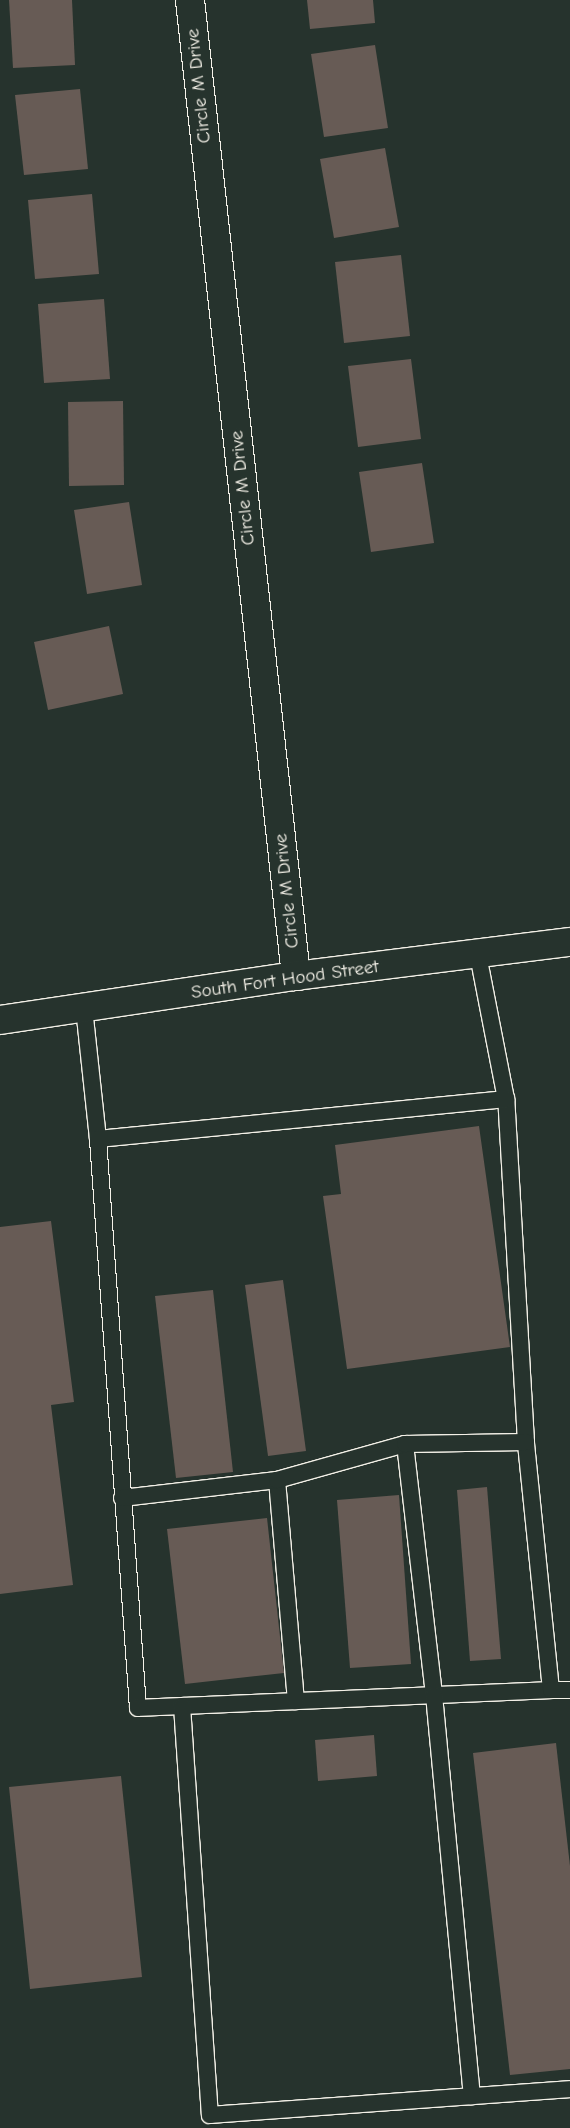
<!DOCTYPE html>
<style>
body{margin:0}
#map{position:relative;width:570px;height:2128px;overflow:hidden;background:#26332d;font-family:"Comic Neue",sans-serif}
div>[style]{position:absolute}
.building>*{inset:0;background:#675b55}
.roads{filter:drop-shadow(1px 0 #f4f1e8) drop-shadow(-1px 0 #f4f1e8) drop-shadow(0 1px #f4f1e8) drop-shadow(0 -1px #f4f1e8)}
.service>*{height:16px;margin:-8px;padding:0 8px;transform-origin:8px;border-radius:8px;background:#26332d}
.minor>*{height:28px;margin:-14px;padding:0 14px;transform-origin:14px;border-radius:14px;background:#26332d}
.trunk>*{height:28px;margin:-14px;padding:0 14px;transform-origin:14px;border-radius:14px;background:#26332d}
span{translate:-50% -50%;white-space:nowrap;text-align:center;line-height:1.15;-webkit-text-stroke:4px #26332d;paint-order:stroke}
.street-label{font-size:19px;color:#f4f1e8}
</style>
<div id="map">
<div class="building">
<i style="clip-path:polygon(9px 0,72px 0,75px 65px,13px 68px)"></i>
<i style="clip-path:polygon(307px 0,373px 0,375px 23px,310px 29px)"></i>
<i style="clip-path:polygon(375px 45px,388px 128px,324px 137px,311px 54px)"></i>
<i style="clip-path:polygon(80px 89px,88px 169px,24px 175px,15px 95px)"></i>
<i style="clip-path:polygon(385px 148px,399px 227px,334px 238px,320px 159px)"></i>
<i style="clip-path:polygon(92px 194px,99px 274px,35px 279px,28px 200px)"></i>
<i style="clip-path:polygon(401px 255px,410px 336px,344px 343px,335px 262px)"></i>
<i style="clip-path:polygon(104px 299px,110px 379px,44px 383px,38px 304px)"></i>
<i style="clip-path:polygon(411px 359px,421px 439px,358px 447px,348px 366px)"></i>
<i style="clip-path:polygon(123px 401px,124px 485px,69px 486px,68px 402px)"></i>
<i style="clip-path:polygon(422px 463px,434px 543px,371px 552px,359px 472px)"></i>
<i style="clip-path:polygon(129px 502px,142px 585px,87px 594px,74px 510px)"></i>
<i style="clip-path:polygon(109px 626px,123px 694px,48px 710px,34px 642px)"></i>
<i style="clip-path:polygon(479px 1126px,510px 1347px,347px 1369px,323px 1196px,341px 1194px,335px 1145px)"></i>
<i style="clip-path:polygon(51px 1221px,74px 1402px,51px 1405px,73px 1585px,0 1594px,0 1227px)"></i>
<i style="clip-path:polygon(283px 1280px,306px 1451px,268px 1456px,245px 1285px)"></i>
<i style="clip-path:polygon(213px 1290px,233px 1472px,176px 1478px,155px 1296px)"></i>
<i style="clip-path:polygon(487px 1487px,501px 1659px,470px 1661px,457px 1490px)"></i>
<i style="clip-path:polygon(399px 1495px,411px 1664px,350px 1668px,337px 1500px)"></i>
<i style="clip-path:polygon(267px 1518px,284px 1673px,185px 1684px,167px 1529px)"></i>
<i style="clip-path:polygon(374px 1735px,377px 1776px,318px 1781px,315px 1740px)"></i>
<i style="clip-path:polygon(556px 1743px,570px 1866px,570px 2069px,510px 2075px,473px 1753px)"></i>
<i style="clip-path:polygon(121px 1776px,142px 1977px,30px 1989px,9px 1787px)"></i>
</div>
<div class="roads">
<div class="service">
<i style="left:84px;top:1008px;width:132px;rotate:83.9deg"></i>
<i style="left:98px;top:1139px;width:570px;rotate:85.98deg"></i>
<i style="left:138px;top:1708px;width:413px;rotate:-2.5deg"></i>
<i style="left:551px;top:1690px;width:249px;rotate:-95.8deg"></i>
<i style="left:526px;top:1442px;width:344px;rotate:-93.3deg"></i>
<i style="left:506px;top:1099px;width:147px;rotate:-101deg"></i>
<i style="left:98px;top:1139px;width:410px;rotate:-5.6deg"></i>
<i style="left:405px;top:1444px;width:253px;rotate:83.4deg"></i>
<i style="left:434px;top:1695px;width:403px;rotate:84.6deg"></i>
<i style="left:277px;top:1480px;width:222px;rotate:85.1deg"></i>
<i style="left:122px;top:1498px;width:156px;rotate:-6.6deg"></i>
<i style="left:277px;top:1480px;width:133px;rotate:-15.7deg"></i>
<i style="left:405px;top:1444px;width:121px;rotate:-0.9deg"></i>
<i style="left:551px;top:1690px;width:19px"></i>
<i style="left:182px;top:1706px;width:410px;rotate:86.1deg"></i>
<i style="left:210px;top:2115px;width:361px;rotate:-4.1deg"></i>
</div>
<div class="minor">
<i style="left:190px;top:0;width:982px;rotate:83.8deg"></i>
</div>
<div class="trunk">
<i style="left:0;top:1020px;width:299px;rotate:-8.5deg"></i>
<i style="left:296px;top:976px;width:276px;rotate:-7.1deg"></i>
</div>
</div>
<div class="street-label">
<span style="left:199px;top:86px;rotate:-96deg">Circle M Drive</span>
<span style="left:243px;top:488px;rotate:-96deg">Circle M Drive</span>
<span style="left:287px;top:891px;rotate:-96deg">Circle M Drive</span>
<span style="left:285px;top:980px;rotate:-8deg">South Fort Hood Street</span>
</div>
</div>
